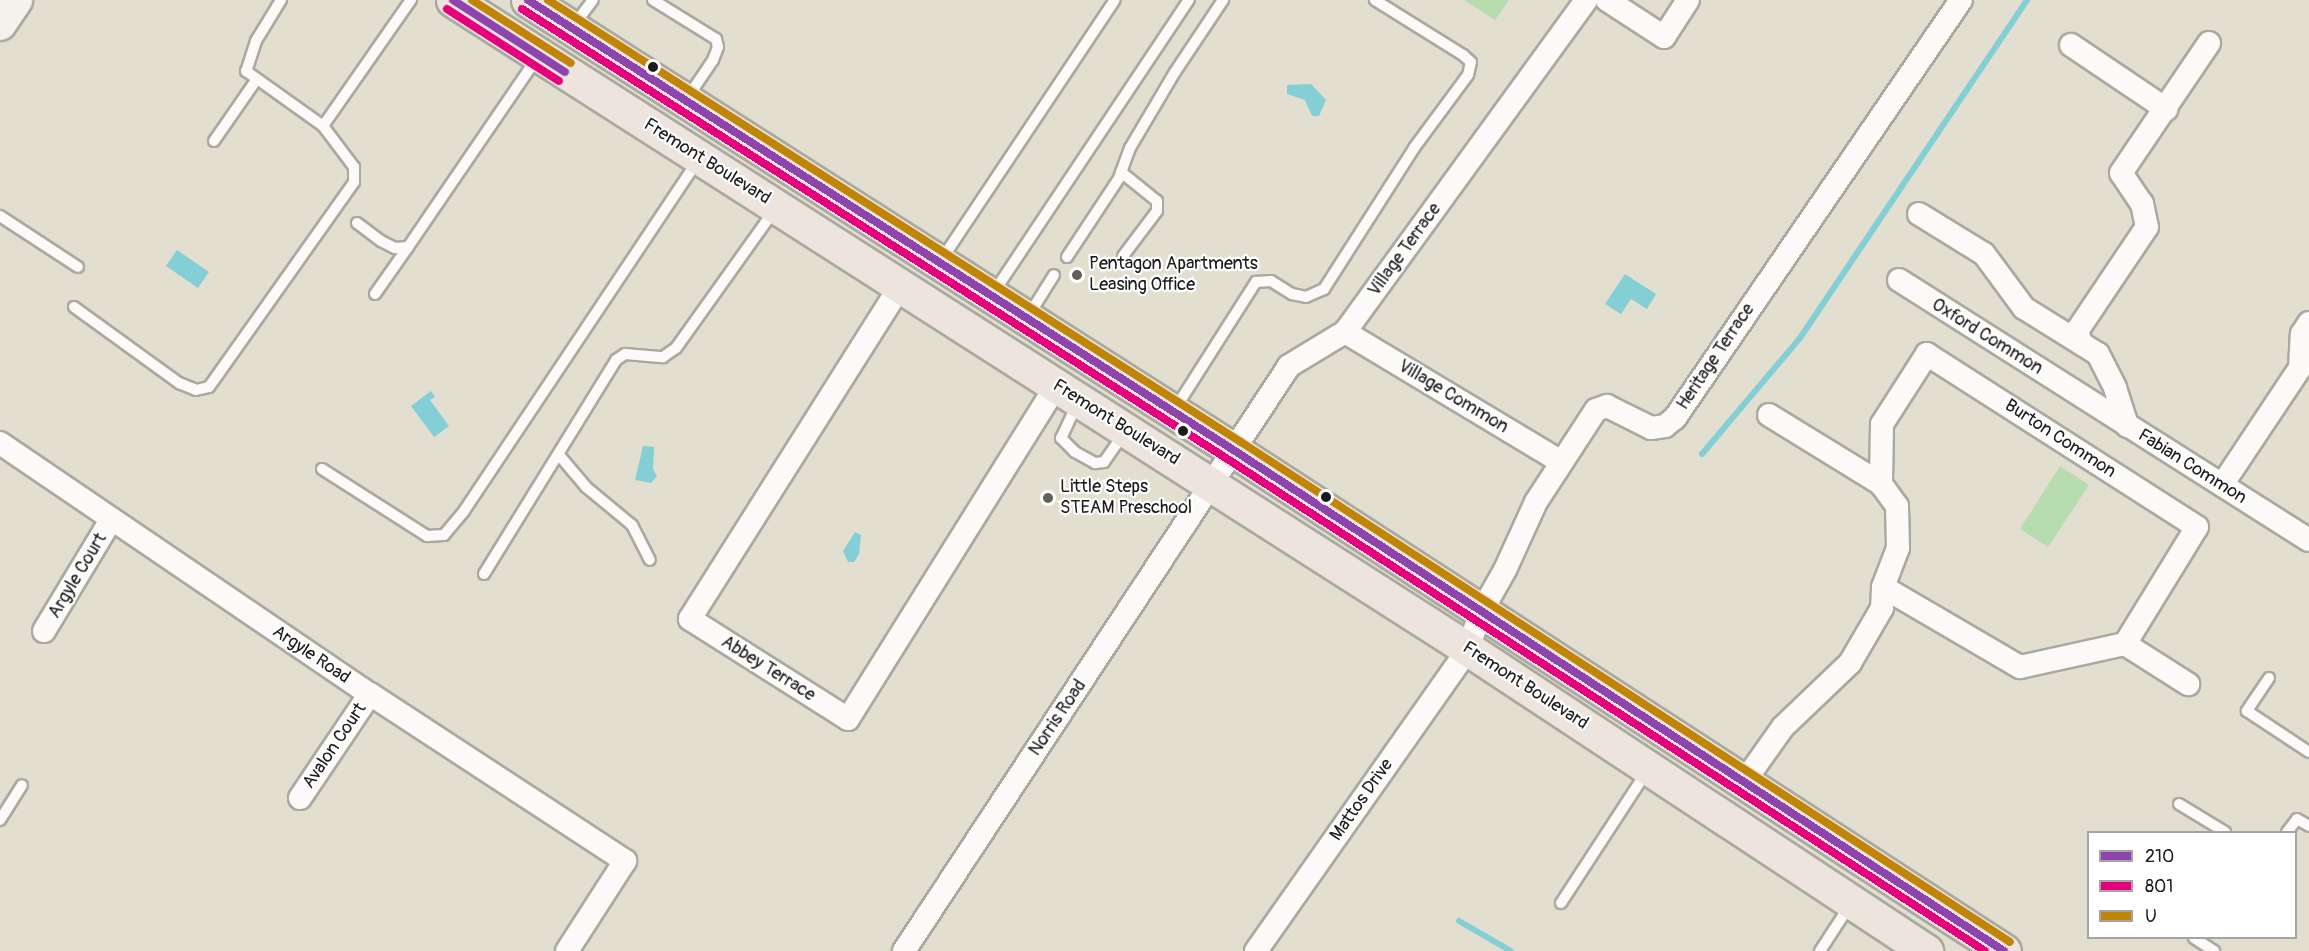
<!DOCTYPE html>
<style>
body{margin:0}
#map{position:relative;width:2309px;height:951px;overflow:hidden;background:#e2dfd0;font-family:Pangolin,sans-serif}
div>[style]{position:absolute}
.green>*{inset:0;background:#b6dcb0}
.water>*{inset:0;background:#84ced6}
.stream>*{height:6px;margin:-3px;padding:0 3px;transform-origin:3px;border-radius:3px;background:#84ced6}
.roads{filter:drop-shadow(2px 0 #aaa9a0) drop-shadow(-2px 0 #aaa9a0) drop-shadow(0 2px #aaa9a0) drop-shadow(0 -2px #aaa9a0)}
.service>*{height:10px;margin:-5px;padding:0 5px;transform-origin:5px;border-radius:5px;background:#fbfaf8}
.minor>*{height:22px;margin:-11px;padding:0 11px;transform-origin:11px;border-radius:11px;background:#fbfaf8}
.secondary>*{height:32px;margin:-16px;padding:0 16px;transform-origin:16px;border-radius:16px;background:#f5f2ee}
.primary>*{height:33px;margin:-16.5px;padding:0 16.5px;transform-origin:16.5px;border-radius:16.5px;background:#ede5dd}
.bus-1>*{height:8px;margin:-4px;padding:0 4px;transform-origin:4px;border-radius:4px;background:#8e44ad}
.bus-2>*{height:8px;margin:-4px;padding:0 4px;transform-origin:4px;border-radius:4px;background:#e5007d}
.bus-3>*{height:8px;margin:-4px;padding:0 4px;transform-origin:4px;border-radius:4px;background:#c08407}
.dots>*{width:16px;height:16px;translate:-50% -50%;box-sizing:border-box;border:3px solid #fff;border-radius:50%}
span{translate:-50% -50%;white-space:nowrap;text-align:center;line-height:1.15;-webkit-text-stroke:4.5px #fff;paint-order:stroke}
.street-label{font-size:18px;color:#1c1c1c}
.poi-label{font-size:18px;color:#1c1c1c}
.left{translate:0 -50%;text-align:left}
.legend{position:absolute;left:2087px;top:831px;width:210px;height:108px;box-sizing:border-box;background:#fff;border:2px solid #a4a4a4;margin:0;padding:8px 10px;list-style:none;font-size:18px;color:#1c1c1c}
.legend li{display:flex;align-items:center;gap:12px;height:30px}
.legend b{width:30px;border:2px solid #a4a4a4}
</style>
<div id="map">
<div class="green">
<i style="clip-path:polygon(1464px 0,1509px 0,1495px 20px)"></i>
<i style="clip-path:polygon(2060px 466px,2089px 485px,2048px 547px,2020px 529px)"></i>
</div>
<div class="water">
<i style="clip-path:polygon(1311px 84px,1326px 100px,1319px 116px,1312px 116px,1305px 100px,1287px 94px,1287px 85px)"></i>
<i style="clip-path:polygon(177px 250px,209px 272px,198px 288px,166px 266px)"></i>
<i style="clip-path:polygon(1625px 274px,1656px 294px,1647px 309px,1631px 299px,1621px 314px,1605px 304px)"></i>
<i style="clip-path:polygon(431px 391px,435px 397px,430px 400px,449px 426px,434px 437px,411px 406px)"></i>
<i style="clip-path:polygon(643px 446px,654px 447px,653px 469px,657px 476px,651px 483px,635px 480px)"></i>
<i style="clip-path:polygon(855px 532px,861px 535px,859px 554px,854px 562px,848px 562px,843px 551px)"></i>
</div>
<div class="stream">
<i style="left:1702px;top:454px;width:152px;rotate:-49.8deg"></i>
<i style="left:1800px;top:338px;width:407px;rotate:-56.1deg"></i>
<i style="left:1459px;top:921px;width:60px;rotate:30deg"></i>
</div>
<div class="roads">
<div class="service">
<i style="left:281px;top:0;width:48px;rotate:121.4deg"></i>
<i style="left:256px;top:41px;width:32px;rotate:108deg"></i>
<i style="left:246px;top:71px;width:95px;rotate:35.5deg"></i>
<i style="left:323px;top:126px;width:154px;rotate:-55.1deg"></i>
<i style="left:653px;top:0;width:74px;rotate:31.8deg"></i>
<i style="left:716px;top:39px;width:8px;rotate:76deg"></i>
<i style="left:718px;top:47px;width:14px;rotate:111deg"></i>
<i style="left:713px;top:60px;width:45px;rotate:124deg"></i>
<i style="left:574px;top:25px;width:31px;rotate:-53deg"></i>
<i style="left:214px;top:141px;width:75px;rotate:-55.3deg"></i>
<i style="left:1121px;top:172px;width:46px;rotate:38.9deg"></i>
<i style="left:1157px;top:201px;width:10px;rotate:90deg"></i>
<i style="left:1157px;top:211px;width:56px;rotate:127.1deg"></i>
<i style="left:0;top:216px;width:93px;rotate:33.2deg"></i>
<i style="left:357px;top:223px;width:30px;rotate:37deg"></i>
<i style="left:381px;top:241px;width:16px;rotate:27deg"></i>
<i style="left:395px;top:248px;width:13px;rotate:-4deg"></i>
<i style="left:408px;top:247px;width:229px;rotate:-55.7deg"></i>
<i style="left:1067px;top:257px;width:95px;rotate:-56.6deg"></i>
<i style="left:1119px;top:178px;width:32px;rotate:-70deg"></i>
<i style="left:1130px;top:148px;width:88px;rotate:-59.4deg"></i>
<i style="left:1175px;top:72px;width:87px;rotate:-56.3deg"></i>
<i style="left:942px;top:259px;width:311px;rotate:-56.3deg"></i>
<i style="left:994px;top:292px;width:351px;rotate:-56.3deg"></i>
<i style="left:375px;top:294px;width:57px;rotate:-54.9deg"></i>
<i style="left:74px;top:307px;width:130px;rotate:35.9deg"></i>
<i style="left:179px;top:383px;width:18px;rotate:22deg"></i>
<i style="left:196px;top:390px;width:13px;rotate:-13deg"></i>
<i style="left:209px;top:387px;width:251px;rotate:-54.7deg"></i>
<i style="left:354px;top:182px;width:15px;rotate:-90deg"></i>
<i style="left:354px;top:167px;width:51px;rotate:-127.1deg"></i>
<i style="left:1029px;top:315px;width:47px;rotate:-58deg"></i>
<i style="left:1078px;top:402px;width:40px;rotate:115deg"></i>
<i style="left:1061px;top:438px;width:20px;rotate:45deg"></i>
<i style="left:1075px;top:452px;width:23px;rotate:29deg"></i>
<i style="left:1095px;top:463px;width:9px;rotate:-6deg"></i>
<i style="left:1104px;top:462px;width:37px;rotate:-55deg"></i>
<i style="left:1175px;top:409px;width:151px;rotate:-57.5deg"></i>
<i style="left:1256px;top:282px;width:15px;rotate:-4deg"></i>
<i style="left:1271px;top:281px;width:25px;rotate:32deg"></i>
<i style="left:1292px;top:294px;width:14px;rotate:12deg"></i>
<i style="left:1306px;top:297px;width:20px;rotate:-24deg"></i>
<i style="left:1324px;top:289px;width:167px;rotate:-57.4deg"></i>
<i style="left:1414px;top:148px;width:91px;rotate:-53.5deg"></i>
<i style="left:1468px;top:75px;width:13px;rotate:-77deg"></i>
<i style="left:1471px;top:62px;width:11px;rotate:-139deg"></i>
<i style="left:1463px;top:55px;width:104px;rotate:-148deg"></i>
<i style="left:559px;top:455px;width:42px;rotate:49.8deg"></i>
<i style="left:586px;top:487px;width:60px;rotate:39.6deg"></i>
<i style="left:632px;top:525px;width:39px;rotate:63deg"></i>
<i style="left:322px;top:469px;width:125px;rotate:32.5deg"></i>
<i style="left:427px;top:536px;width:17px;rotate:-3deg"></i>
<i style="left:444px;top:535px;width:31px;rotate:-50deg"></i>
<i style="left:464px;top:511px;width:422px;rotate:-56.3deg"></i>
<i style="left:484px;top:574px;width:251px;rotate:-58.3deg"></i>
<i style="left:616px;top:360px;width:11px;rotate:-34deg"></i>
<i style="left:625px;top:354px;width:38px;rotate:5deg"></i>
<i style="left:663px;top:357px;width:16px;rotate:-35deg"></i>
<i style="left:676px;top:348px;width:171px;rotate:-54.5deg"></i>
<i style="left:2269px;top:678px;width:40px;rotate:124deg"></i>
<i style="left:2247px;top:711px;width:74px;rotate:33.5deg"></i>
<i style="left:2179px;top:804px;width:54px;rotate:31.3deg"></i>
<i style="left:0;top:820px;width:41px;rotate:-57.8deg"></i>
<i style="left:2287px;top:832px;width:16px;rotate:-52deg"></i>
<i style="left:2297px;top:819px;width:14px;rotate:30deg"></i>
<i style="left:1561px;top:903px;width:158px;rotate:-56.9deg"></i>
<i style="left:2194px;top:938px;width:24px;rotate:33deg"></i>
<i style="left:1820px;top:951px;width:55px;rotate:-56.9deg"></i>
</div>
<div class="minor">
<i style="left:1607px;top:0;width:68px;rotate:33deg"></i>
<i style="left:1664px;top:37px;width:44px;rotate:-57deg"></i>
<i style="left:2071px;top:45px;width:115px;rotate:34deg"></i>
<i style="left:1919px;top:214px;width:76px;rotate:31.6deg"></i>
<i style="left:1984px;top:254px;width:67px;rotate:53.5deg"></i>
<i style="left:2024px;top:308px;width:87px;rotate:31.9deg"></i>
<i style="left:2098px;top:354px;width:38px;rotate:63deg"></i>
<i style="left:2115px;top:388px;width:40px;rotate:72deg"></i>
<i style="left:1899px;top:280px;width:485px;rotate:32.4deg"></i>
<i style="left:901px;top:285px;width:395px;rotate:122.3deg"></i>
<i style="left:690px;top:619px;width:187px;rotate:32.3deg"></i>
<i style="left:848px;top:719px;width:394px;rotate:-58deg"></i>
<i style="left:1345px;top:332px;width:252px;rotate:31deg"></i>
<i style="left:2081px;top:343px;width:13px;rotate:-108deg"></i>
<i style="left:2077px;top:331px;width:125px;rotate:-56.1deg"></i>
<i style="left:2147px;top:227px;width:24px;rotate:-102deg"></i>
<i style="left:2142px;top:204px;width:37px;rotate:-124deg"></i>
<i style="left:2121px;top:173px;width:157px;rotate:-55.9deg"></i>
<i style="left:1769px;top:415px;width:132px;rotate:31.6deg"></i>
<i style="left:1881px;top:484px;width:27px;rotate:54deg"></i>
<i style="left:1897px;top:506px;width:42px;rotate:88.6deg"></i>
<i style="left:1898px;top:548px;width:42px;rotate:111deg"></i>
<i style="left:1883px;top:587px;width:159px;rotate:30.3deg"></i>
<i style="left:2020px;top:667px;width:107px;rotate:-12.4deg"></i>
<i style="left:2125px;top:644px;width:137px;rotate:-58.4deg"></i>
<i style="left:2197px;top:527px;width:321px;rotate:-147.4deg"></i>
<i style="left:1927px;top:354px;width:83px;rotate:122.7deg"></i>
<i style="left:1882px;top:424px;width:60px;rotate:91deg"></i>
<i style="left:0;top:443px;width:447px;rotate:34.2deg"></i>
<i style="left:370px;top:694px;width:305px;rotate:33.2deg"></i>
<i style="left:625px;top:861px;width:107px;rotate:122.8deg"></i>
<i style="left:2222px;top:485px;width:141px;rotate:-56.3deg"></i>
<i style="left:2300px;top:368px;width:34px;rotate:-87deg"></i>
<i style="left:2302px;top:334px;width:13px;rotate:-58deg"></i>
<i style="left:44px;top:631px;width:130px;rotate:-58.9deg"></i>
<i style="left:2125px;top:644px;width:75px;rotate:32.4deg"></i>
<i style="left:1744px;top:782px;width:67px;rotate:-54.7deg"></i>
<i style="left:1783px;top:727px;width:93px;rotate:-43.7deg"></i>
<i style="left:1850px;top:663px;width:64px;rotate:-59.8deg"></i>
<i style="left:1882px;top:608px;width:21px;rotate:-87deg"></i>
<i style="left:300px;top:798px;width:125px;rotate:-56.1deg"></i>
<i style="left:904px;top:951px;width:700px;rotate:-56.65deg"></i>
<i style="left:1289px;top:366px;width:66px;rotate:-31.3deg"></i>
<i style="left:1345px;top:332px;width:410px;rotate:-54deg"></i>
<i style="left:1256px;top:951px;width:369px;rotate:-54.9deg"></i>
<i style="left:1468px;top:649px;width:37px;rotate:-71deg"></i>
<i style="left:1480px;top:614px;width:51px;rotate:-60.4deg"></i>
<i style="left:1505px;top:570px;width:75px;rotate:-65.5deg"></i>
<i style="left:1536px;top:502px;width:110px;rotate:-56.9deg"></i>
<i style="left:1596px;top:410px;width:12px;rotate:-20deg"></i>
<i style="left:1607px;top:406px;width:49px;rotate:26.6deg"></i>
<i style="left:1651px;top:428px;width:14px;rotate:-8deg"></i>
<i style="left:1665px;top:426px;width:13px;rotate:-39deg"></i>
<i style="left:1675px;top:418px;width:506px;rotate:-55.62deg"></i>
</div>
<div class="secondary">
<i style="left:0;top:24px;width:29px;rotate:-56deg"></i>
</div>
<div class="primary">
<i style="left:453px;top:0;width:1205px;rotate:32.6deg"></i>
<i style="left:1468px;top:649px;width:549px;rotate:33.4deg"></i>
<i style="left:528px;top:0;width:839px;rotate:32.53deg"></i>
<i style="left:1235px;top:451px;width:917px;rotate:33.03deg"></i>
</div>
</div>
<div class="bus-1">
<i style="left:453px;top:0;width:133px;rotate:32.7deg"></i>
<i style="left:528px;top:0;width:839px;rotate:32.53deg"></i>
<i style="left:1235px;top:451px;width:917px;rotate:33.03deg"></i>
</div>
<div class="bus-2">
<i style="left:447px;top:9px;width:133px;rotate:32.7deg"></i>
<i style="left:522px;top:9px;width:839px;rotate:32.53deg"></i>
<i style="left:1229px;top:460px;width:901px;rotate:33deg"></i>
</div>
<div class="bus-3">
<i style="left:472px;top:0;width:117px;rotate:32.5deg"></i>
<i style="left:548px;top:0;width:822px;rotate:32.53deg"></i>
<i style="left:1241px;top:442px;width:917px;rotate:33.03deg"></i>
</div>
<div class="dots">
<i style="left:653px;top:67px;background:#1c1c1c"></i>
<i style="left:1077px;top:275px;background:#61605b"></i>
<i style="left:1183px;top:431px;background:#1c1c1c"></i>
<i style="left:1326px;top:497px;background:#1c1c1c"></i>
<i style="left:1048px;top:498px;background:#61605b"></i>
</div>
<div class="street-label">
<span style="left:707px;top:162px;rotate:32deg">Fremont Boulevard</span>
<span style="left:1405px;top:250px;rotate:-54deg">Village Terrace</span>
<span style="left:1987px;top:337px;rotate:32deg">Oxford Common</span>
<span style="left:1716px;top:357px;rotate:-56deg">Heritage Terrace</span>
<span style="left:1453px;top:397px;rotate:31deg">Village Common</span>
<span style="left:1116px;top:423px;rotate:32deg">Fremont Boulevard</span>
<span style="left:2060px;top:439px;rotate:33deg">Burton Common</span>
<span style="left:2192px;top:467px;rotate:32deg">Fabian Common</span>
<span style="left:78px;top:576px;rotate:-59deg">Argyle Court</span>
<span style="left:311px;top:655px;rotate:34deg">Argyle Road</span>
<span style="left:768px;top:669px;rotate:32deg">Abbey Terrace</span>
<span style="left:1525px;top:686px;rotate:33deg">Fremont Boulevard</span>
<span style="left:1058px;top:718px;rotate:-56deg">Norris Road</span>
<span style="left:335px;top:746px;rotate:-56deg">Avalon Court</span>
<span style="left:1362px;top:800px;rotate:-55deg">Mattos Drive</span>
</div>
<div class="poi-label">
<span class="left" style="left:1089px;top:275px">Pentagon Apartments<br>Leasing Office</span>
<span class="left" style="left:1060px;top:498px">Little Steps<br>STEAM Preschool</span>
</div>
<ul class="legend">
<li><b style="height:8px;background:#8e44ad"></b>210</li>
<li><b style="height:8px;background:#e5007d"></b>801</li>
<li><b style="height:8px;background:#c08407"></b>U</li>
</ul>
</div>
